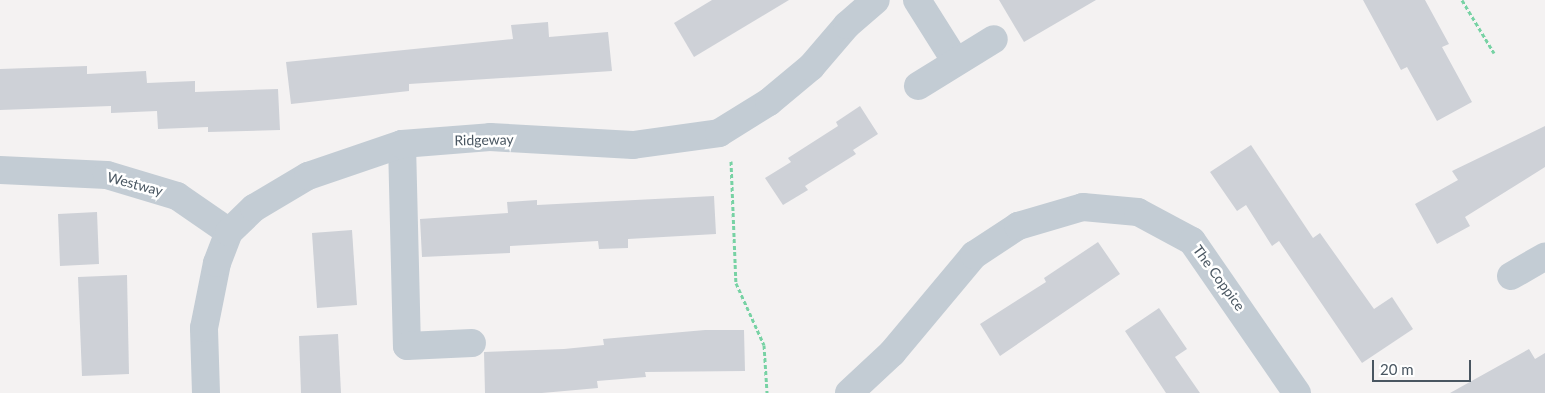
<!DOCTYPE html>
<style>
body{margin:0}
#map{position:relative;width:1545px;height:393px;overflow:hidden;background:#f4f2f2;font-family:Lato,sans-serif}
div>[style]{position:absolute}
.building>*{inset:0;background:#ced1d7}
.path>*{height:3px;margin-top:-1.5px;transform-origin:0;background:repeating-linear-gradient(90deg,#77d2a4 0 4px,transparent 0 6.5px)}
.minor>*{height:28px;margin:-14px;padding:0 14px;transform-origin:14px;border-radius:14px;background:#c3ccd4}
span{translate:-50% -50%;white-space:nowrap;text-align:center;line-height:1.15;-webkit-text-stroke:5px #fff;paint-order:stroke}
.street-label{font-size:14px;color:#495661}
.scale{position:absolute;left:1372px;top:360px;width:99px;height:22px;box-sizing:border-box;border:2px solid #495661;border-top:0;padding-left:6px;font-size:15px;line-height:18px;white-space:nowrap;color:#495661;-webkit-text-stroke:4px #fff;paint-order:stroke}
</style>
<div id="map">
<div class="building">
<i style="clip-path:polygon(712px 0,789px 0,694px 57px,674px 23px)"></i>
<i style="clip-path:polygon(999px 0,1096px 0,1024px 42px)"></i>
<i style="clip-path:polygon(1363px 0,1425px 0,1449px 44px,1442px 47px,1472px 102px,1437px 121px,1407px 67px,1401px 70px)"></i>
<i style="clip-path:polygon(548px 22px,549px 37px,608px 32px,612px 71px,409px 84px,409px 91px,291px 104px,286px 62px,513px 39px,511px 25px)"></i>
<i style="clip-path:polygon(87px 66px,87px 74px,146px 71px,147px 83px,195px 81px,195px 92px,278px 89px,280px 130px,208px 132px,208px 127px,158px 129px,157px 111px,111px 113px,111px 106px,0 110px,0 69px)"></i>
<i style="clip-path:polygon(860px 106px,878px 134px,853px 150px,856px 154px,805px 186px,808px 190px,783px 205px,765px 178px,791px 162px,788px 158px,838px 126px,836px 122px)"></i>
<i style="clip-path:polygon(1545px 126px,1545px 167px,1465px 217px,1470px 226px,1437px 244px,1415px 204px,1458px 180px,1452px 171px)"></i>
<i style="clip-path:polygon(1251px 145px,1313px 238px,1320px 233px,1374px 309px,1392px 297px,1413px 329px,1362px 363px,1279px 241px,1272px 246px,1246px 205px,1237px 211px,1210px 172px)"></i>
<i style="clip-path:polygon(714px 196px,716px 234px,628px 239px,628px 248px,599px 249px,598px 241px,510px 246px,510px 253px,422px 257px,420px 219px,508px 213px,507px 202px,537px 200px,537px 205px)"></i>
<i style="clip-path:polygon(97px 212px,99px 264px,60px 266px,58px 214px)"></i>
<i style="clip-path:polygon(352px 230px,357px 305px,317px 308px,312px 233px)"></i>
<i style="clip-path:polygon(1098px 242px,1120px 274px,1000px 356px,980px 324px,1046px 282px,1044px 278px)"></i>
<i style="clip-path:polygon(127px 275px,129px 374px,82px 376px,78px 277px)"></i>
<i style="clip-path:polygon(1159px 308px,1187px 349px,1175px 357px,1200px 393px,1166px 393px,1125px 331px)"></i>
<i style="clip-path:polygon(705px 330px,744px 330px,745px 371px,645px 372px,646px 377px,597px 381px,598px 388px,542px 393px,485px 393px,484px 352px,564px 349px,604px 345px,603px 339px)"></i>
<i style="clip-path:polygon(338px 334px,341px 393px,301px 393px,299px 336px)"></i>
<i style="clip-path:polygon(1529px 349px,1535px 359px,1545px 353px,1545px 393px,1450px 393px)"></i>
</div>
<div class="path">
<i style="left:1462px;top:0;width:62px;rotate:58.9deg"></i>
<i style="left:731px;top:161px;width:122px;rotate:87.7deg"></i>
<i style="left:736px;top:283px;width:68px;rotate:65.7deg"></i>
<i style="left:764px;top:345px;width:48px;rotate:86.4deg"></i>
</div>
<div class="minor">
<i style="left:917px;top:0;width:73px;rotate:57.8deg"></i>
<i style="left:918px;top:86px;width:89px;rotate:-31.7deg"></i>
<i style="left:402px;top:144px;width:202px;rotate:88.6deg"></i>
<i style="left:407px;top:346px;width:65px;rotate:-2.6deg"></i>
<i style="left:0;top:170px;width:107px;rotate:2.7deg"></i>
<i style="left:107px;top:175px;width:73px;rotate:16.7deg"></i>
<i style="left:177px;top:196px;width:63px;rotate:34.7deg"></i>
<i style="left:1511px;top:276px;width:39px;rotate:-30deg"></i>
<i style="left:206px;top:393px;width:65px;rotate:-91.8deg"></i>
<i style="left:204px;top:328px;width:66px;rotate:-78.7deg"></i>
<i style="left:217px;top:263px;width:33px;rotate:-69deg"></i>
<i style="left:229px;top:232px;width:35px;rotate:-44deg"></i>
<i style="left:254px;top:208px;width:63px;rotate:-30.7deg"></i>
<i style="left:308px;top:176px;width:99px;rotate:-18.8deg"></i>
<i style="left:402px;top:144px;width:88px;rotate:-4.5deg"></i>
<i style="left:490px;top:137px;width:143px;rotate:3.2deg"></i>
<i style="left:633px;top:145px;width:87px;rotate:-7.9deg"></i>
<i style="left:719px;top:133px;width:59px;rotate:-31.8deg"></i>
<i style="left:769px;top:102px;width:55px;rotate:-39.8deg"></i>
<i style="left:811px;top:67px;width:55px;rotate:-49.4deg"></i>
<i style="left:847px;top:25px;width:38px;rotate:-41deg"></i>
<i style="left:849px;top:393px;width:59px;rotate:-42.9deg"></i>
<i style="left:892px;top:353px;width:128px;rotate:-50.1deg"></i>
<i style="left:974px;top:255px;width:53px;rotate:-33.4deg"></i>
<i style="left:1018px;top:226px;width:68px;rotate:-16.3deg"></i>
<i style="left:1083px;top:207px;width:55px;rotate:5.2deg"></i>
<i style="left:1138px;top:212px;width:61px;rotate:28.2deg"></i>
<i style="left:1192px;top:241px;width:185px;rotate:55.4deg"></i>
</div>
<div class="street-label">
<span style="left:484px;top:140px;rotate:-1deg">Ridgeway</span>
<span style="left:135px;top:184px;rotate:15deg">Westway</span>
<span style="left:1219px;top:278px;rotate:54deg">The Coppice</span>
</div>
<div class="scale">20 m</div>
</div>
